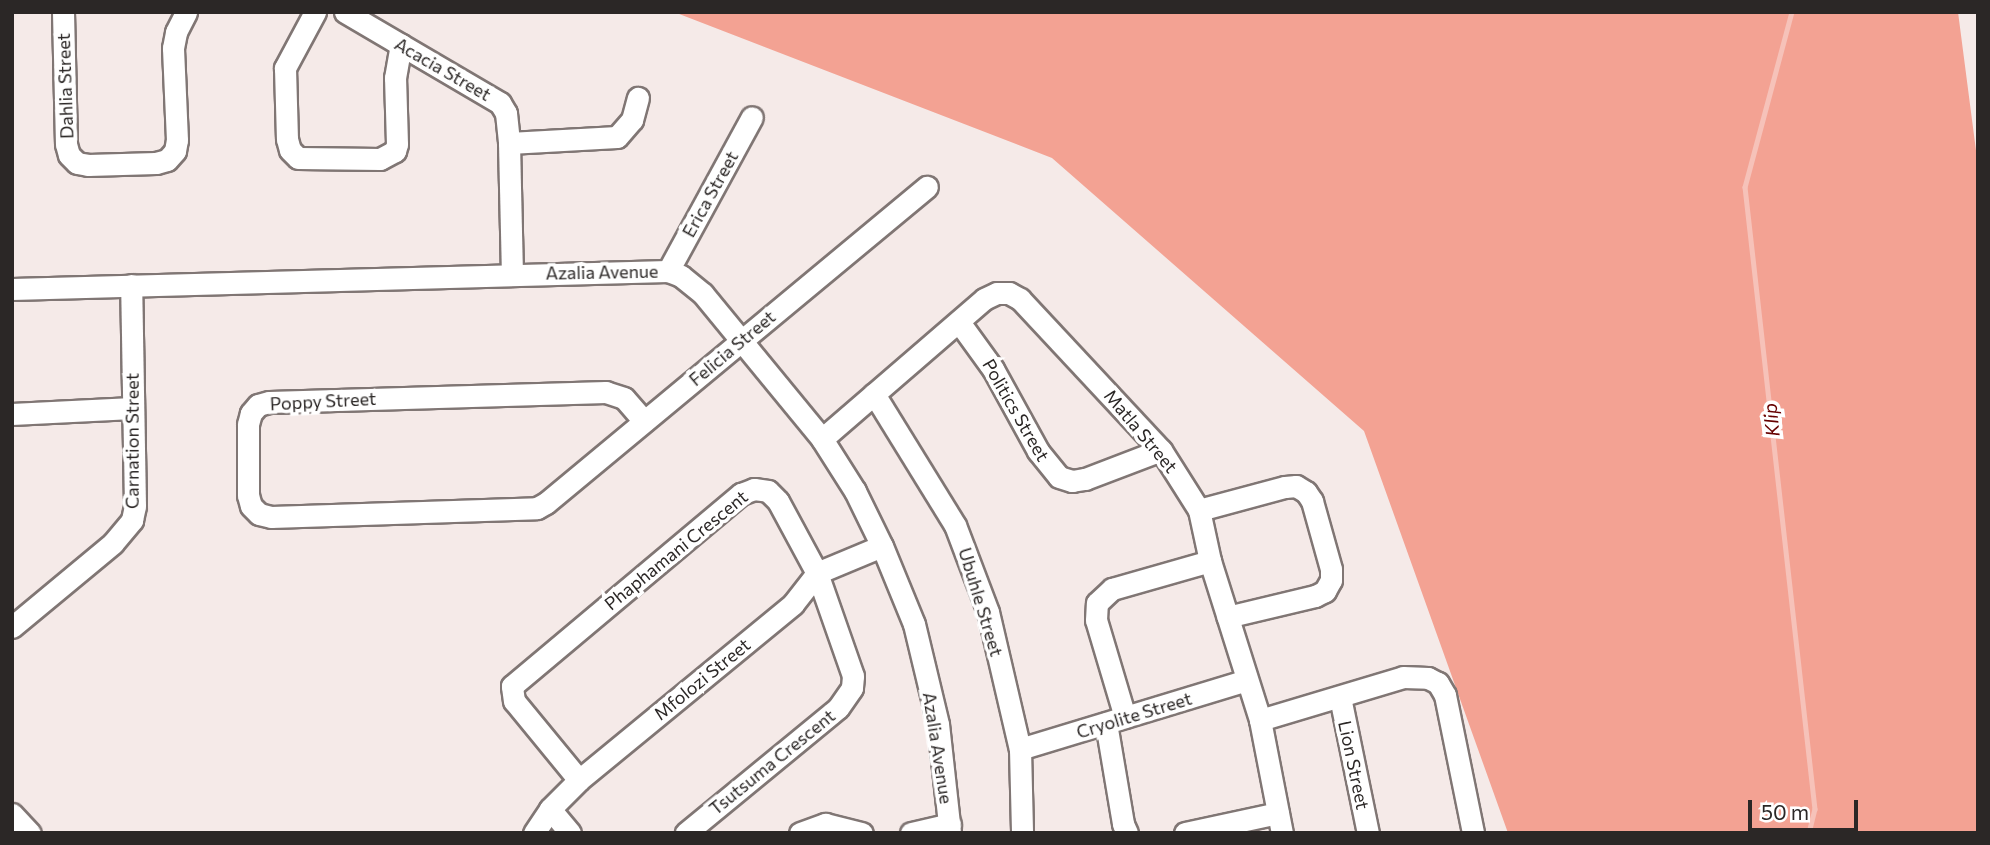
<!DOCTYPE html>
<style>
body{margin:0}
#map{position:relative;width:1990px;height:845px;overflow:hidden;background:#f5eae8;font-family:Commissioner,sans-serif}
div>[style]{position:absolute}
.green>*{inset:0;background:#f3a293}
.stream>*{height:4.5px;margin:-2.25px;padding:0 2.25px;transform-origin:2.25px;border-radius:2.25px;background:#f6c2b9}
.roads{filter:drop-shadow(2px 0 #807674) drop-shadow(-2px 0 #807674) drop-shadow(0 2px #807674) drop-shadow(0 -2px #807674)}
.minor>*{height:21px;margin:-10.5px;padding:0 10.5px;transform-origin:10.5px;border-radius:10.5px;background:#fff}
span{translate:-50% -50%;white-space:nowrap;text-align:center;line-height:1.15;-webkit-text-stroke:7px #fff;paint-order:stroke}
.street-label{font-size:18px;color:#2b2726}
.water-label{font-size:19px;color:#660100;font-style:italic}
.frame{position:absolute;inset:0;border:14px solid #2b2726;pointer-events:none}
.scale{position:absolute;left:1748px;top:800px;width:110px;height:32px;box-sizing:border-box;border:4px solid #2b2726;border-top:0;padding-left:9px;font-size:21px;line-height:24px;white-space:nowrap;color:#2b2726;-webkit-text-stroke:5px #fff;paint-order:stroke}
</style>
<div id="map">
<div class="green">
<i style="clip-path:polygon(674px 12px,1958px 12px,1978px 166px,1978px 833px,1508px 833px,1364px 431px,1052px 158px)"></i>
</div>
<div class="stream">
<i style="left:1792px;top:12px;width:181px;rotate:105deg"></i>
<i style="left:1745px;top:187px;width:626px;rotate:83.58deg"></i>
<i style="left:1815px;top:809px;width:25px;rotate:104deg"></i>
</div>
<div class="roads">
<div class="minor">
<i style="left:63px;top:12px;width:132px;rotate:88.7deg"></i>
<i style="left:66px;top:144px;width:11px;rotate:75deg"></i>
<i style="left:69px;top:155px;width:11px;rotate:45deg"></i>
<i style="left:77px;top:163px;width:11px;rotate:10deg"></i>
<i style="left:88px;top:165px;width:68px;rotate:-1.7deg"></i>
<i style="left:156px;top:163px;width:11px;rotate:-15deg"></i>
<i style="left:167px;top:160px;width:12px;rotate:-48deg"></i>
<i style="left:175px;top:151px;width:11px;rotate:-80deg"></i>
<i style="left:177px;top:140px;width:92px;rotate:-92.5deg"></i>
<i style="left:173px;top:48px;width:16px;rotate:-79deg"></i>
<i style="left:176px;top:32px;width:22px;rotate:-63deg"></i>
<i style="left:315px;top:12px;width:64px;rotate:118.2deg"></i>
<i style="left:285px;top:68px;width:71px;rotate:88.4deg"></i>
<i style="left:287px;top:139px;width:11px;rotate:75deg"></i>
<i style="left:290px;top:150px;width:11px;rotate:45deg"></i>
<i style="left:298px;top:158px;width:82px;rotate:0.7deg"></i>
<i style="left:380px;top:159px;width:17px;rotate:-28deg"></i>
<i style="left:395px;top:151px;width:7px;rotate:-74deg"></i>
<i style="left:397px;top:144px;width:66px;rotate:-91.7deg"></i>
<i style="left:395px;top:78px;width:34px;rotate:-80deg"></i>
<i style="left:345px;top:12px;width:180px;rotate:30.4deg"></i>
<i style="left:500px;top:103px;width:12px;rotate:59deg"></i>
<i style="left:506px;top:113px;width:30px;rotate:84deg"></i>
<i style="left:509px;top:143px;width:131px;rotate:88.7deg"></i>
<i style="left:509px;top:143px;width:108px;rotate:-3.2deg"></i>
<i style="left:617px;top:137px;width:23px;rotate:-49deg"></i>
<i style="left:632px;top:120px;width:23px;rotate:-75deg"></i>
<i style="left:668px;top:271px;width:175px;rotate:-61.4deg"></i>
<i style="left:12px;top:289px;width:656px;rotate:-1.57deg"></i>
<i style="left:668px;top:271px;width:14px;rotate:21deg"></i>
<i style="left:681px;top:276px;width:28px;rotate:39deg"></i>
<i style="left:703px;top:294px;width:188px;rotate:50.6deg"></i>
<i style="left:822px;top:439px;width:62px;rotate:57.6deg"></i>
<i style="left:855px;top:491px;width:61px;rotate:63.9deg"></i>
<i style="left:882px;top:546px;width:84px;rotate:67.7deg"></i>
<i style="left:914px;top:624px;width:103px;rotate:76.5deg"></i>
<i style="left:938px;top:724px;width:110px;rotate:83.7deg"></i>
<i style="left:959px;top:322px;width:58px;rotate:54.1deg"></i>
<i style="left:993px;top:369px;width:94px;rotate:61.2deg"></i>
<i style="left:1038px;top:451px;width:33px;rotate:51deg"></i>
<i style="left:1059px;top:477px;width:14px;rotate:17deg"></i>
<i style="left:1072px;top:481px;width:13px;rotate:-9deg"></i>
<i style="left:1085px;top:479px;width:81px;rotate:-20.9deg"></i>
<i style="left:874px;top:394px;width:154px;rotate:58.3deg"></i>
<i style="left:955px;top:525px;width:93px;rotate:69.2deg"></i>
<i style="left:988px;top:612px;width:141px;rotate:76.9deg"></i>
<i style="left:1020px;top:749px;width:84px;rotate:88.6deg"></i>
<i style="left:12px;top:414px;width:120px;rotate:-2.9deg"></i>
<i style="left:644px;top:421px;width:30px;rotate:-131deg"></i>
<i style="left:624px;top:398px;width:19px;rotate:-162deg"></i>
<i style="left:606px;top:392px;width:337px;rotate:178.3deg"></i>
<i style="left:269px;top:402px;width:11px;rotate:165deg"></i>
<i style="left:258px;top:405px;width:11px;rotate:131deg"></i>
<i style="left:251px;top:413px;width:11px;rotate:105deg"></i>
<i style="left:248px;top:424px;width:71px;rotate:90deg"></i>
<i style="left:248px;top:495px;width:11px;rotate:75deg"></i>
<i style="left:251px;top:506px;width:11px;rotate:45deg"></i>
<i style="left:259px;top:514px;width:12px;rotate:14deg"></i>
<i style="left:271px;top:517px;width:266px;rotate:-1.9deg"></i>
<i style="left:537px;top:508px;width:10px;rotate:-29deg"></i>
<i style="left:546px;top:503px;width:495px;rotate:-39.7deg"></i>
<i style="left:822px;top:439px;width:214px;rotate:-40.8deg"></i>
<i style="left:984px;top:299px;width:14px;rotate:-25deg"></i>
<i style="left:997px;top:293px;width:12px"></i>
<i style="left:1009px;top:293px;width:13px;rotate:29deg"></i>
<i style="left:1020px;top:299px;width:207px;rotate:47deg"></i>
<i style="left:1161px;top:450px;width:71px;rotate:57.7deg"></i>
<i style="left:1199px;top:510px;width:52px;rotate:77.8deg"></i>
<i style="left:1210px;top:561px;width:167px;rotate:72.5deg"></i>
<i style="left:1260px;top:720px;width:115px;rotate:79deg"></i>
<i style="left:1199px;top:510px;width:89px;rotate:-15deg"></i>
<i style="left:1285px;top:487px;width:11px;rotate:-5deg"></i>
<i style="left:1296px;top:486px;width:12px;rotate:31deg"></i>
<i style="left:1306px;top:492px;width:11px;rotate:56deg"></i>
<i style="left:1312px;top:501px;width:71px;rotate:74.4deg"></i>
<i style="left:1331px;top:569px;width:11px;rotate:90deg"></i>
<i style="left:1331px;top:580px;width:13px;rotate:119deg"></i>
<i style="left:1325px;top:591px;width:11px;rotate:153deg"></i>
<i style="left:1315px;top:596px;width:90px;rotate:166.6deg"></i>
<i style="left:12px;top:627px;width:131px;rotate:-39.7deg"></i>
<i style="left:113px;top:543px;width:30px;rotate:-50deg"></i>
<i style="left:132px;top:520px;width:14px;rotate:-78deg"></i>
<i style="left:135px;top:506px;width:221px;rotate:-91deg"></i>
<i style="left:1340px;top:697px;width:139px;rotate:78.4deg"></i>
<i style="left:1125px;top:717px;width:101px;rotate:-106.6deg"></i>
<i style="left:1096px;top:620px;width:17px;rotate:-87deg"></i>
<i style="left:1097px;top:603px;width:21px;rotate:-43deg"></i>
<i style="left:1112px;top:589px;width:102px;rotate:-15.9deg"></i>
<i style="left:1260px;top:720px;width:149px;rotate:-16.7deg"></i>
<i style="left:1403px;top:677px;width:25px;rotate:2deg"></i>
<i style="left:1428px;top:678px;width:11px;rotate:27deg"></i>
<i style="left:1438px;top:683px;width:14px;rotate:60deg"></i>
<i style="left:1445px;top:695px;width:141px;rotate:78.5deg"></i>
<i style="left:1106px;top:723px;width:102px;rotate:80.4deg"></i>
<i style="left:1123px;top:824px;width:10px;rotate:66deg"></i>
<i style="left:1020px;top:749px;width:237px;rotate:-16.9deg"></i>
<i style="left:579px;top:780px;width:102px;rotate:-129.4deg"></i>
<i style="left:514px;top:701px;width:15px;rotate:-98deg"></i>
<i style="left:512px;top:686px;width:299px;rotate:-40deg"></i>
<i style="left:741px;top:494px;width:14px;rotate:-21deg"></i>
<i style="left:754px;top:489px;width:14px;rotate:8deg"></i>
<i style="left:768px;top:491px;width:14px;rotate:45deg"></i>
<i style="left:778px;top:501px;width:82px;rotate:61.6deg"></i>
<i style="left:817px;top:573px;width:109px;rotate:70.7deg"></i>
<i style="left:853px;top:676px;width:12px;rotate:95deg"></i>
<i style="left:852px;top:688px;width:24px;rotate:125deg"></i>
<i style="left:838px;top:708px;width:197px;rotate:140.6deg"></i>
<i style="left:550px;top:809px;width:31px;rotate:50deg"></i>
<i style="left:12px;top:814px;width:26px;rotate:47deg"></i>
<i style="left:534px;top:833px;width:29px;rotate:-56deg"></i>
<i style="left:550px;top:809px;width:41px;rotate:-45deg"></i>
<i style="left:579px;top:780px;width:277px;rotate:-39.4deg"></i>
<i style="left:793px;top:604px;width:39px;rotate:-52deg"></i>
<i style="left:817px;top:573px;width:70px;rotate:-22.6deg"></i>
<i style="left:800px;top:833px;width:27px;rotate:-20deg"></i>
<i style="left:825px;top:824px;width:38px;rotate:14deg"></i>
<i style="left:911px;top:833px;width:40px;rotate:-13deg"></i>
<i style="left:1185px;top:833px;width:95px;rotate:-12.1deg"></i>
</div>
</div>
<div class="street-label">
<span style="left:443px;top:69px;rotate:30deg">Acacia Street</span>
<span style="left:65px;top:86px;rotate:-92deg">Dahlia Street</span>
<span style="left:710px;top:194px;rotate:-61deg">Erica Street</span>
<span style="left:602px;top:272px;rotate:-1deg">Azalia Avenue</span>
<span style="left:732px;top:348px;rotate:-40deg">Felicia Street</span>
<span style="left:323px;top:401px;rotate:-3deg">Poppy Street</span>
<span style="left:1016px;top:410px;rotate:60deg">Politics Street</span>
<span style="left:1141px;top:431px;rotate:50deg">Matla Street</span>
<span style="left:132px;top:441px;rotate:-90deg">Carnation Street</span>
<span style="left:676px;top:550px;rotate:-39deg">Phaphamani Crescent</span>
<span style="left:981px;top:602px;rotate:73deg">Ubuhle Street</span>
<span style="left:702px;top:679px;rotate:-39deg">Mfolozi Street</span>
<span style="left:1134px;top:715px;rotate:-17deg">Cryolite Street</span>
<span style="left:938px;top:748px;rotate:81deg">Azalia Avenue</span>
<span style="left:772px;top:762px;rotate:-39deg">Tsutsuma Crescent</span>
<span style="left:1354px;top:765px;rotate:78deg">Lion Street</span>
</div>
<div class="water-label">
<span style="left:1771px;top:420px;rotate:-96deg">Klip</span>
</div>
<div class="frame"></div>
<div class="scale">50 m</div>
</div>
